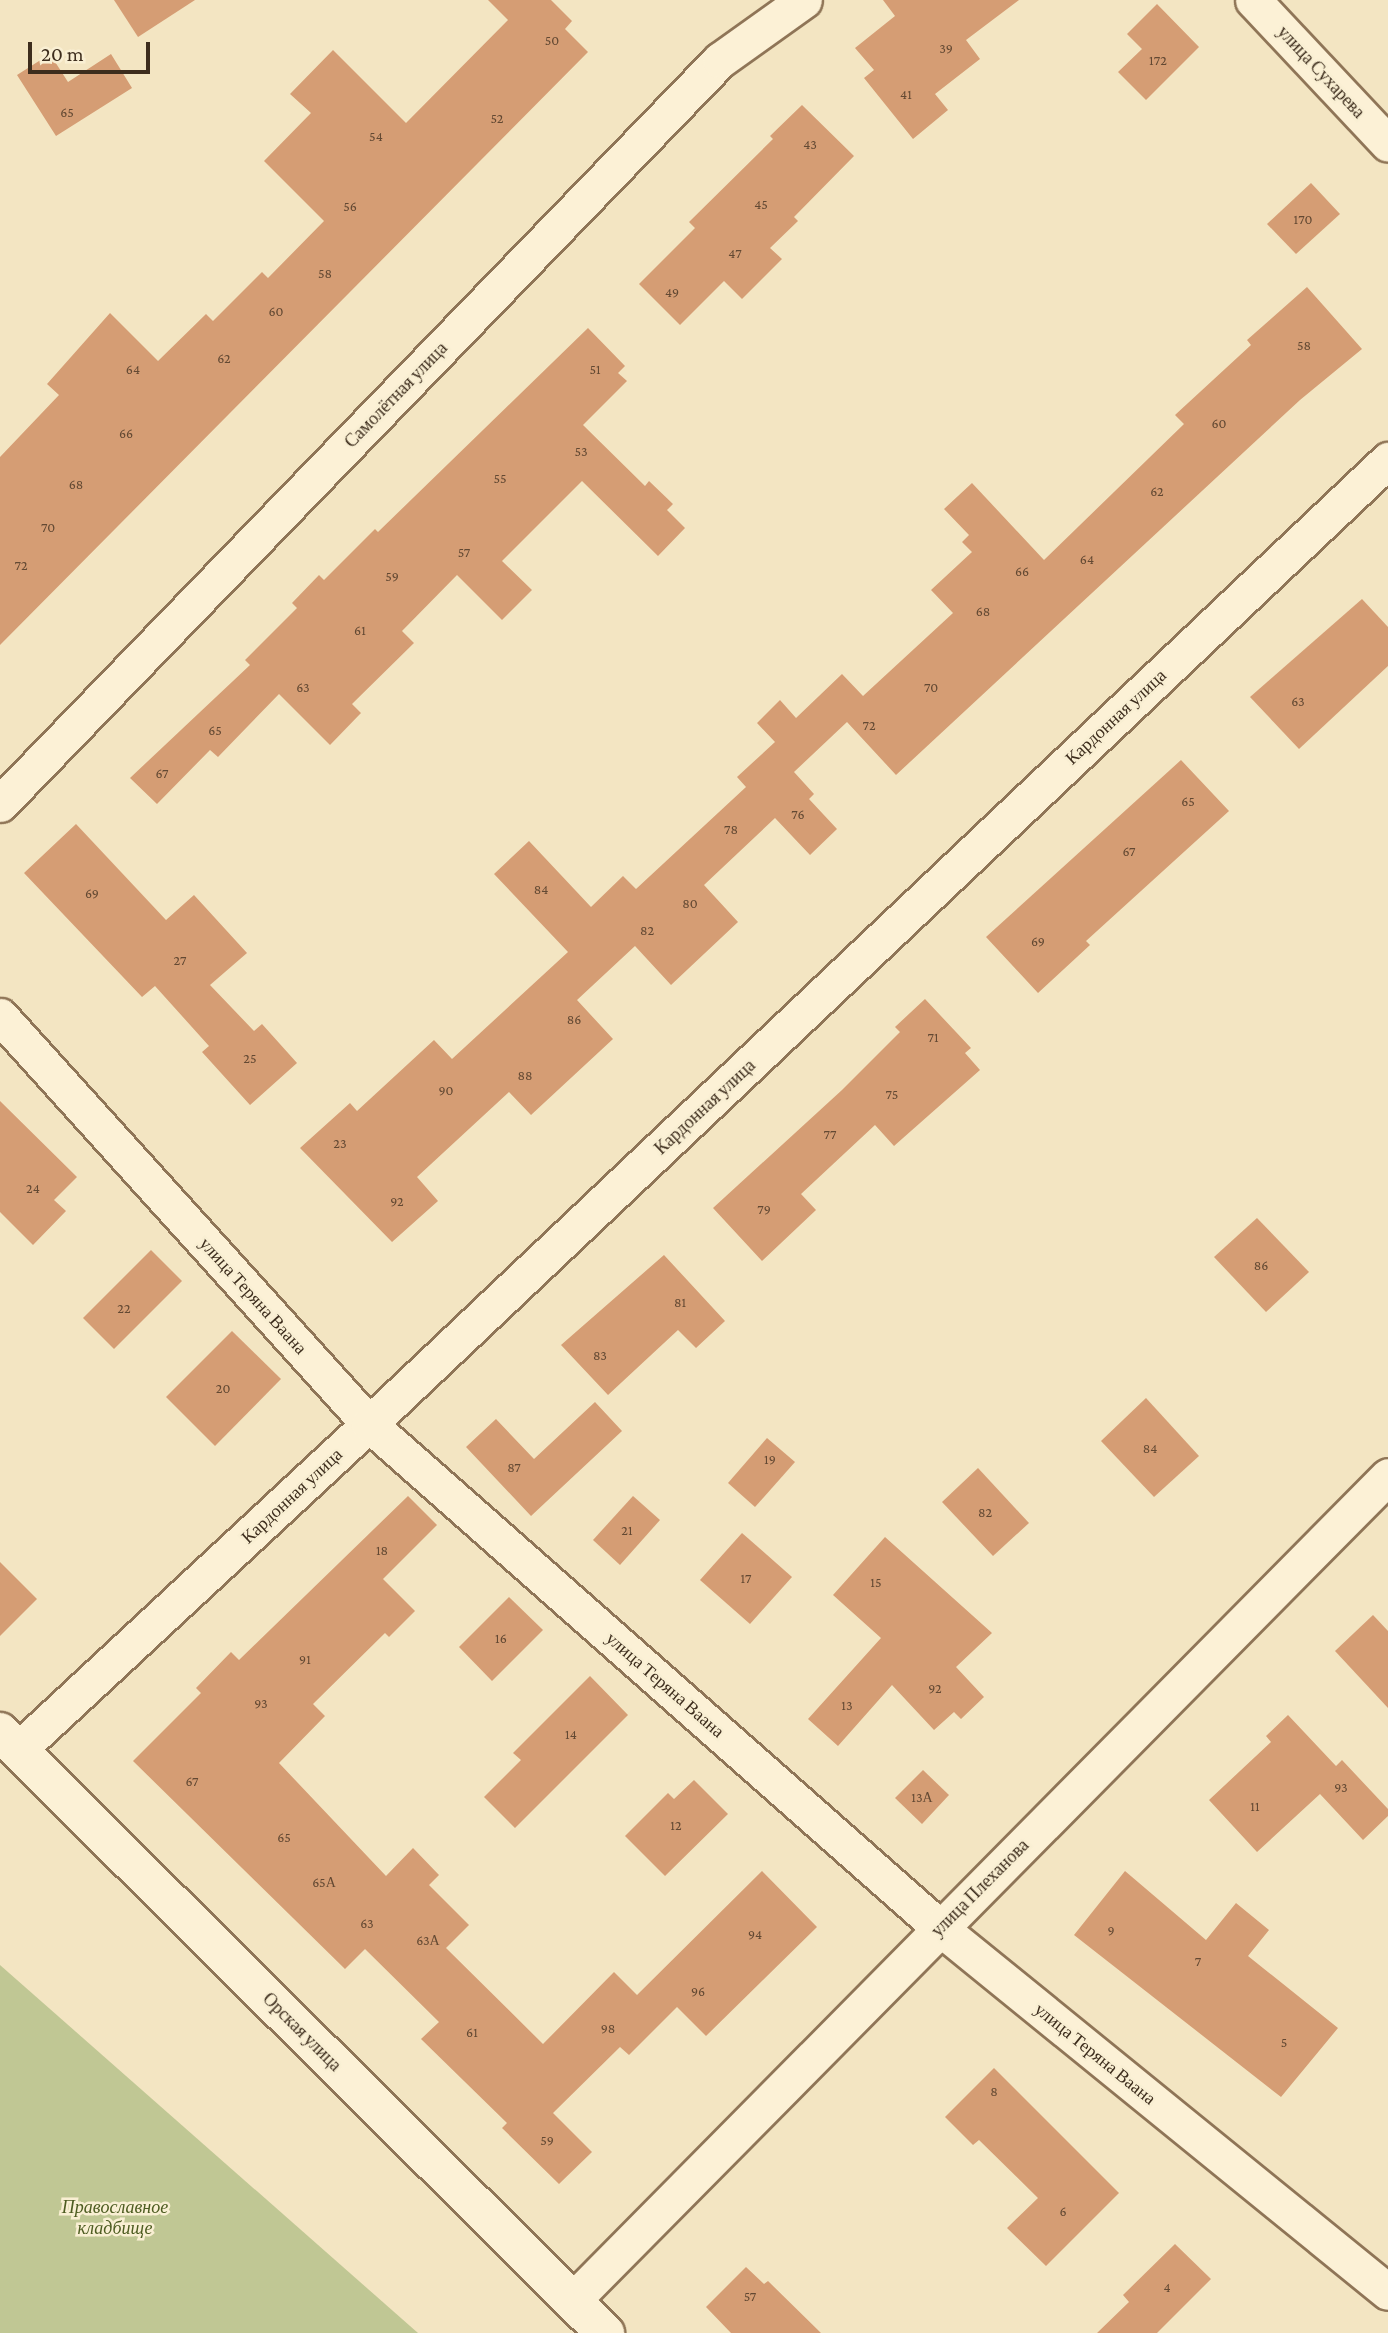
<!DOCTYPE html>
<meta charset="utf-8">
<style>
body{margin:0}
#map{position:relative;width:1388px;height:2333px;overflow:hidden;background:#f3e5c2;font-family:"Crimson Pro",serif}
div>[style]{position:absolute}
.cemetery>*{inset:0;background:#c0c794}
.building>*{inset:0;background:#d59d74}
.roads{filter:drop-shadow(2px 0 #8f7557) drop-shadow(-2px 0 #8f7557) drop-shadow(0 2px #8f7557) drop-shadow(0 -2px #8f7557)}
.street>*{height:35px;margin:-17.5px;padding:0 17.5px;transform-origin:17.5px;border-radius:17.5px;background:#fcf1d6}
.secondary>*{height:38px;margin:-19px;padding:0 19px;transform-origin:19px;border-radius:19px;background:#fcf1d6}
span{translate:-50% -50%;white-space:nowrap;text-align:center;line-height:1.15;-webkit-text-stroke:5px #f9efd3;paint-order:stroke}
.number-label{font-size:14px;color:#634933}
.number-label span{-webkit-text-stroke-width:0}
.street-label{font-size:18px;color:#3d2d1d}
.park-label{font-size:18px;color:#4d5c21;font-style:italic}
.scale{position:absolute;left:28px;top:42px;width:122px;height:32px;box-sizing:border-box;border:4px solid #3d2d1d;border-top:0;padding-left:9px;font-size:21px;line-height:24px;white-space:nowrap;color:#3d2d1d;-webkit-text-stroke:5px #f9efd3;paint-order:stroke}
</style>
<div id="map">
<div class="cemetery">
<i style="clip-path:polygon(0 1965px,418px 2333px,0 2333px)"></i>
</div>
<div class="building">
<i style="clip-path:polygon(114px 0,195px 0,138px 37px)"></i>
<i style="clip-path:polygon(488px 0,551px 0,572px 21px,565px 29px,588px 52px,0 645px,0 457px,59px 395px,47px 384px,110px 313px,158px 361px,206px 314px,213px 321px,262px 272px,268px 278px,324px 221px,264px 161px,311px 113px,290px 94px,333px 50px,406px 123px,508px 20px)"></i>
<i style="clip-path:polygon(883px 0,1019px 0,966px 40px,980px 59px,935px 94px,948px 110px,913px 139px,864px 78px,874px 70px,855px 48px,895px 16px)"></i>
<i style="clip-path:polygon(1157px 4px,1199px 47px,1146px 100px,1118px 72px,1142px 49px,1127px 34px)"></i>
<i style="clip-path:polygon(50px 54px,68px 82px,111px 54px,132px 88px,56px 136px,17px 75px)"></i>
<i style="clip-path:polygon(802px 105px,854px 156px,794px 217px,798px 221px,770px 248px,782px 259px,742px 299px,724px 281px,680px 325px,639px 284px,695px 228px,689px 222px,773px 139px,770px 136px)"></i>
<i style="clip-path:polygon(1311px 183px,1340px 214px,1296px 254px,1267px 224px)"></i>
<i style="clip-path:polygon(1307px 287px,1362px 349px,1300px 400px,896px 775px,847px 722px,794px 772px,814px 794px,809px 799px,837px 829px,810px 855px,775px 818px,704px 885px,738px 922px,671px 985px,635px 946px,577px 1000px,613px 1039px,531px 1115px,509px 1092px,417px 1177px,438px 1201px,392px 1242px,300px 1148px,350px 1103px,357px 1111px,434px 1040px,452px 1059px,568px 952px,494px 874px,529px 841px,591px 907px,623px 876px,636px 889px,746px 787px,737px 777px,775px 742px,757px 723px,780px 700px,796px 718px,842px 674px,863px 696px,953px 613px,931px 590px,972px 552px,962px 542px,969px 535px,944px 509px,972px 483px,1044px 560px,1184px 424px,1175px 415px,1251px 345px,1247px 340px)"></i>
<i style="clip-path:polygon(588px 328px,625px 366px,618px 373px,627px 381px,583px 425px,645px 486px,649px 481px,673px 504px,667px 510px,685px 528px,658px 556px,582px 481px,502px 561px,532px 590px,502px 620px,457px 575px,402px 631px,414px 643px,352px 704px,361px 713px,330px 745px,279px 694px,218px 757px,210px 750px,157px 804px,130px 778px,250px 665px,245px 660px,297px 608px,292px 603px,319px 575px,324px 580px,375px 529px,378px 532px)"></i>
<i style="clip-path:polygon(1362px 599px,1388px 627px,1388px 666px,1299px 749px,1250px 697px)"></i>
<i style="clip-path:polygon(1181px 760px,1229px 811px,1086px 941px,1090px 945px,1038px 993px,986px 937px)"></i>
<i style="clip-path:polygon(76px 824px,166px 920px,194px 895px,247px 953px,210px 985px,254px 1031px,262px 1024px,297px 1063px,250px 1105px,202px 1052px,209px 1046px,155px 986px,142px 997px,24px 873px)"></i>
<i style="clip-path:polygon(925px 999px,971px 1048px,965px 1053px,980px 1070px,894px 1146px,875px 1125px,801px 1194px,816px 1210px,762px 1261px,713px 1208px,842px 1090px,900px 1032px,895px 1027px)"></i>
<i style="clip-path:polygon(0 1101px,77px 1177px,54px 1200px,66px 1211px,33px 1245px,0 1212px)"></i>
<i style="clip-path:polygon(1257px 1218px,1309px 1272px,1266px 1312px,1214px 1257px)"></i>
<i style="clip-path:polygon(151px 1250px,182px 1281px,114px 1349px,83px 1318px)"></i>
<i style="clip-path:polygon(664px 1255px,725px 1321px,696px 1348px,678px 1330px,608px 1395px,561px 1345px)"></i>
<i style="clip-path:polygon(232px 1331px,281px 1379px,215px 1446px,166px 1397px)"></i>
<i style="clip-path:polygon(1146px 1398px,1199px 1456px,1154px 1497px,1101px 1441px)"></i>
<i style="clip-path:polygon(595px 1402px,622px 1431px,531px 1516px,466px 1447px,496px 1419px,534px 1459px)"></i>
<i style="clip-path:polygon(767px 1438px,795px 1462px,755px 1507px,728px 1483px)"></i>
<i style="clip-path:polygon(978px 1468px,1029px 1523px,993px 1556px,942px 1502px)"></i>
<i style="clip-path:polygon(408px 1496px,437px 1525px,383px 1579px,415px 1611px,389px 1637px,385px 1633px,313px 1704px,325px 1716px,279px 1763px,386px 1876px,413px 1848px,439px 1875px,429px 1885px,469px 1925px,446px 1948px,543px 2044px,614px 1972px,637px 1995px,762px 1871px,817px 1927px,706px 2036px,677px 2007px,629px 2055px,620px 2047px,553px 2113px,592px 2152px,559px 2184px,502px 2128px,507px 2123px,421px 2039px,439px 2022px,365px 1949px,345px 1969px,133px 1761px,201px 1693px,196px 1688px,231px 1652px,239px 1660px)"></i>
<i style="clip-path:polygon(633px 1496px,660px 1520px,620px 1565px,593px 1540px)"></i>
<i style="clip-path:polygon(742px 1533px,792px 1577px,750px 1624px,700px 1580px)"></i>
<i style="clip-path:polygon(885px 1537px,992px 1633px,956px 1667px,984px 1697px,961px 1719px,954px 1712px,934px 1730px,892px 1685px,838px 1746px,808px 1719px,881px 1638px,833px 1595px)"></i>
<i style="clip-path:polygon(0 1562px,37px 1599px,0 1636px)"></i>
<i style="clip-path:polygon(509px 1597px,543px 1630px,492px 1681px,459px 1647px)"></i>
<i style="clip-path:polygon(1373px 1615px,1388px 1631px,1388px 1708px,1335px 1651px)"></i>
<i style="clip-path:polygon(590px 1676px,628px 1715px,515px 1828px,484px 1797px,521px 1760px,513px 1753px)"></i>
<i style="clip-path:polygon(1288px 1715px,1336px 1766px,1342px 1760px,1388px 1809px,1388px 1816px,1363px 1840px,1320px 1794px,1257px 1852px,1209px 1800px,1271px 1742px,1266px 1736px)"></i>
<i style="clip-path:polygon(923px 1770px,949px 1795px,922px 1824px,895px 1798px)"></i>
<i style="clip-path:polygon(694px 1780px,728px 1814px,665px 1876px,625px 1836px,668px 1793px,674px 1799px)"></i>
<i style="clip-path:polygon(1125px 1871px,1206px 1940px,1236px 1903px,1269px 1930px,1248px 1956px,1338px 2028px,1281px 2097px,1074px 1935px)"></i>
<i style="clip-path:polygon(994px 2068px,1119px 2193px,1046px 2266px,1007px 2228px,1038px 2198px,979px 2140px,973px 2145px,945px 2117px)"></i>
<i style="clip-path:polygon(1175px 2244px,1211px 2279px,1157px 2333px,1097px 2333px,1129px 2302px,1123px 2295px)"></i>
<i style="clip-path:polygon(746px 2267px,764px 2284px,768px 2281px,821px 2333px,731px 2333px,706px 2307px)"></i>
</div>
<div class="roads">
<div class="street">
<i style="left:1253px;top:0;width:197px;rotate:46.8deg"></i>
<i style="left:0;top:804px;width:1035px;rotate:-45.94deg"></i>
<i style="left:720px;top:60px;width:103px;rotate:-35.5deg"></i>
<i style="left:0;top:1016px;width:550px;rotate:47.87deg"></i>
<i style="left:369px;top:1424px;width:762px;rotate:41.43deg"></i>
<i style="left:940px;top:1928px;width:577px;rotate:39.09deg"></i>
<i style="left:18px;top:1750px;width:479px;rotate:-42.9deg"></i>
<i style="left:369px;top:1424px;width:1403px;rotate:-43.41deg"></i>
<i style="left:572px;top:2301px;width:1160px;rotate:-45.31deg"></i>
</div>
<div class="secondary">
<i style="left:0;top:1732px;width:853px;rotate:44.81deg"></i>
</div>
</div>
<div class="number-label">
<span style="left:552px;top:40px">50</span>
<span style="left:946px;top:48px">39</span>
<span style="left:1158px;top:60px">172</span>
<span style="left:906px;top:94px">41</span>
<span style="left:67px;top:112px">65</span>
<span style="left:497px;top:118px">52</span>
<span style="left:376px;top:136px">54</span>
<span style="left:810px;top:144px">43</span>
<span style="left:761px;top:204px">45</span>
<span style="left:350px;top:206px">56</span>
<span style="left:1303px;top:219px">170</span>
<span style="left:735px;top:253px">47</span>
<span style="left:325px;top:273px">58</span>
<span style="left:672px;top:292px">49</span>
<span style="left:276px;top:311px">60</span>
<span style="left:1304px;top:345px">58</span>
<span style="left:224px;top:358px">62</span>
<span style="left:133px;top:369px">64</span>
<span style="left:595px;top:369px">51</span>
<span style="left:1219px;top:423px">60</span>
<span style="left:126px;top:433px">66</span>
<span style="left:581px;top:451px">53</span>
<span style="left:500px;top:478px">55</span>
<span style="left:76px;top:484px">68</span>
<span style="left:1157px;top:491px">62</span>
<span style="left:48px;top:527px">70</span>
<span style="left:464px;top:552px">57</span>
<span style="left:1087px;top:559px">64</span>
<span style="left:21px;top:565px">72</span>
<span style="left:1022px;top:571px">66</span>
<span style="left:392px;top:576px">59</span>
<span style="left:983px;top:611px">68</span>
<span style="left:360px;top:630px">61</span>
<span style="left:303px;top:687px">63</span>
<span style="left:931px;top:687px">70</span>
<span style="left:1298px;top:701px">63</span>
<span style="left:869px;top:725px">72</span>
<span style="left:215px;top:730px">65</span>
<span style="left:162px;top:773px">67</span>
<span style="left:1188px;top:801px">65</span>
<span style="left:798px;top:814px">76</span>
<span style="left:731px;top:829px">78</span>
<span style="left:1129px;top:851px">67</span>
<span style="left:541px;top:889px">84</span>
<span style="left:92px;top:893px">69</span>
<span style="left:690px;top:903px">80</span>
<span style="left:647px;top:930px">82</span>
<span style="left:1038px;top:941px">69</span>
<span style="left:180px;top:960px">27</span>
<span style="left:574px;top:1019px">86</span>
<span style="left:933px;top:1037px">71</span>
<span style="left:250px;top:1058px">25</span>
<span style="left:525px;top:1075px">88</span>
<span style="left:446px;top:1090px">90</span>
<span style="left:892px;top:1094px">75</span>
<span style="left:830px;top:1134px">77</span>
<span style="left:340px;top:1143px">23</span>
<span style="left:33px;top:1188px">24</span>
<span style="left:397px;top:1201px">92</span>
<span style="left:764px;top:1209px">79</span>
<span style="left:1261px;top:1265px">86</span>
<span style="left:680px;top:1302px">81</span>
<span style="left:124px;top:1308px">22</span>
<span style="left:600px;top:1355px">83</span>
<span style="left:223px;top:1388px">20</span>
<span style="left:1150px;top:1448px">84</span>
<span style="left:770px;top:1459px">19</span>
<span style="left:514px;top:1467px">87</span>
<span style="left:985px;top:1512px">82</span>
<span style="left:627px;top:1530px">21</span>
<span style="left:382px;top:1550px">18</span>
<span style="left:746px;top:1578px">17</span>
<span style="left:876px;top:1582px">15</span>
<span style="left:501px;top:1638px">16</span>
<span style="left:305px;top:1659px">91</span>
<span style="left:935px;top:1688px">92</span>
<span style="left:261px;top:1703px">93</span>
<span style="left:847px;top:1705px">13</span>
<span style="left:571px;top:1734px">14</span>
<span style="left:192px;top:1781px">67</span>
<span style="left:1341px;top:1787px">93</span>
<span style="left:922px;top:1797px">13А</span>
<span style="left:1255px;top:1806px">11</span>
<span style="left:676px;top:1825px">12</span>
<span style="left:284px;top:1837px">65</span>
<span style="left:324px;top:1882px">65А</span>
<span style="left:367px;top:1923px">63</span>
<span style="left:1111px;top:1930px">9</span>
<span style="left:755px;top:1934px">94</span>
<span style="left:428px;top:1940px">63А</span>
<span style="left:1198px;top:1961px">7</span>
<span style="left:698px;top:1991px">96</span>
<span style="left:608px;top:2028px">98</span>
<span style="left:472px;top:2032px">61</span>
<span style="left:1284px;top:2042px">5</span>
<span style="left:994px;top:2091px">8</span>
<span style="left:547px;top:2140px">59</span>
<span style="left:1063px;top:2211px">6</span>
<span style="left:1167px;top:2287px">4</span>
<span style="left:750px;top:2296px">57</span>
</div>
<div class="street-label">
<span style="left:1321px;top:72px;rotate:47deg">улица Сухарева</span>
<span style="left:396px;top:395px;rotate:-46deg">Самолётная улица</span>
<span style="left:1116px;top:717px;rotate:-43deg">Кардонная улица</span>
<span style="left:705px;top:1107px;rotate:-43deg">Кардонная улица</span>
<span style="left:253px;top:1296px;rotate:48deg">улица Теряна Ваана</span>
<span style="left:292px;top:1496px;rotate:-43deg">Кардонная улица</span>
<span style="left:665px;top:1685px;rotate:41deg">улица Теряна Ваана</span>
<span style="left:980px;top:1888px;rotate:-45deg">улица Плеханова</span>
<span style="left:302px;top:2032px;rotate:45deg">Орская улица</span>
<span style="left:1095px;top:2054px;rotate:39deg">улица Теряна Ваана</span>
</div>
<div class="park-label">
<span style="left:115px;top:2218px">Православное<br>кладбище</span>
</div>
<div class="scale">20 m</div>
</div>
